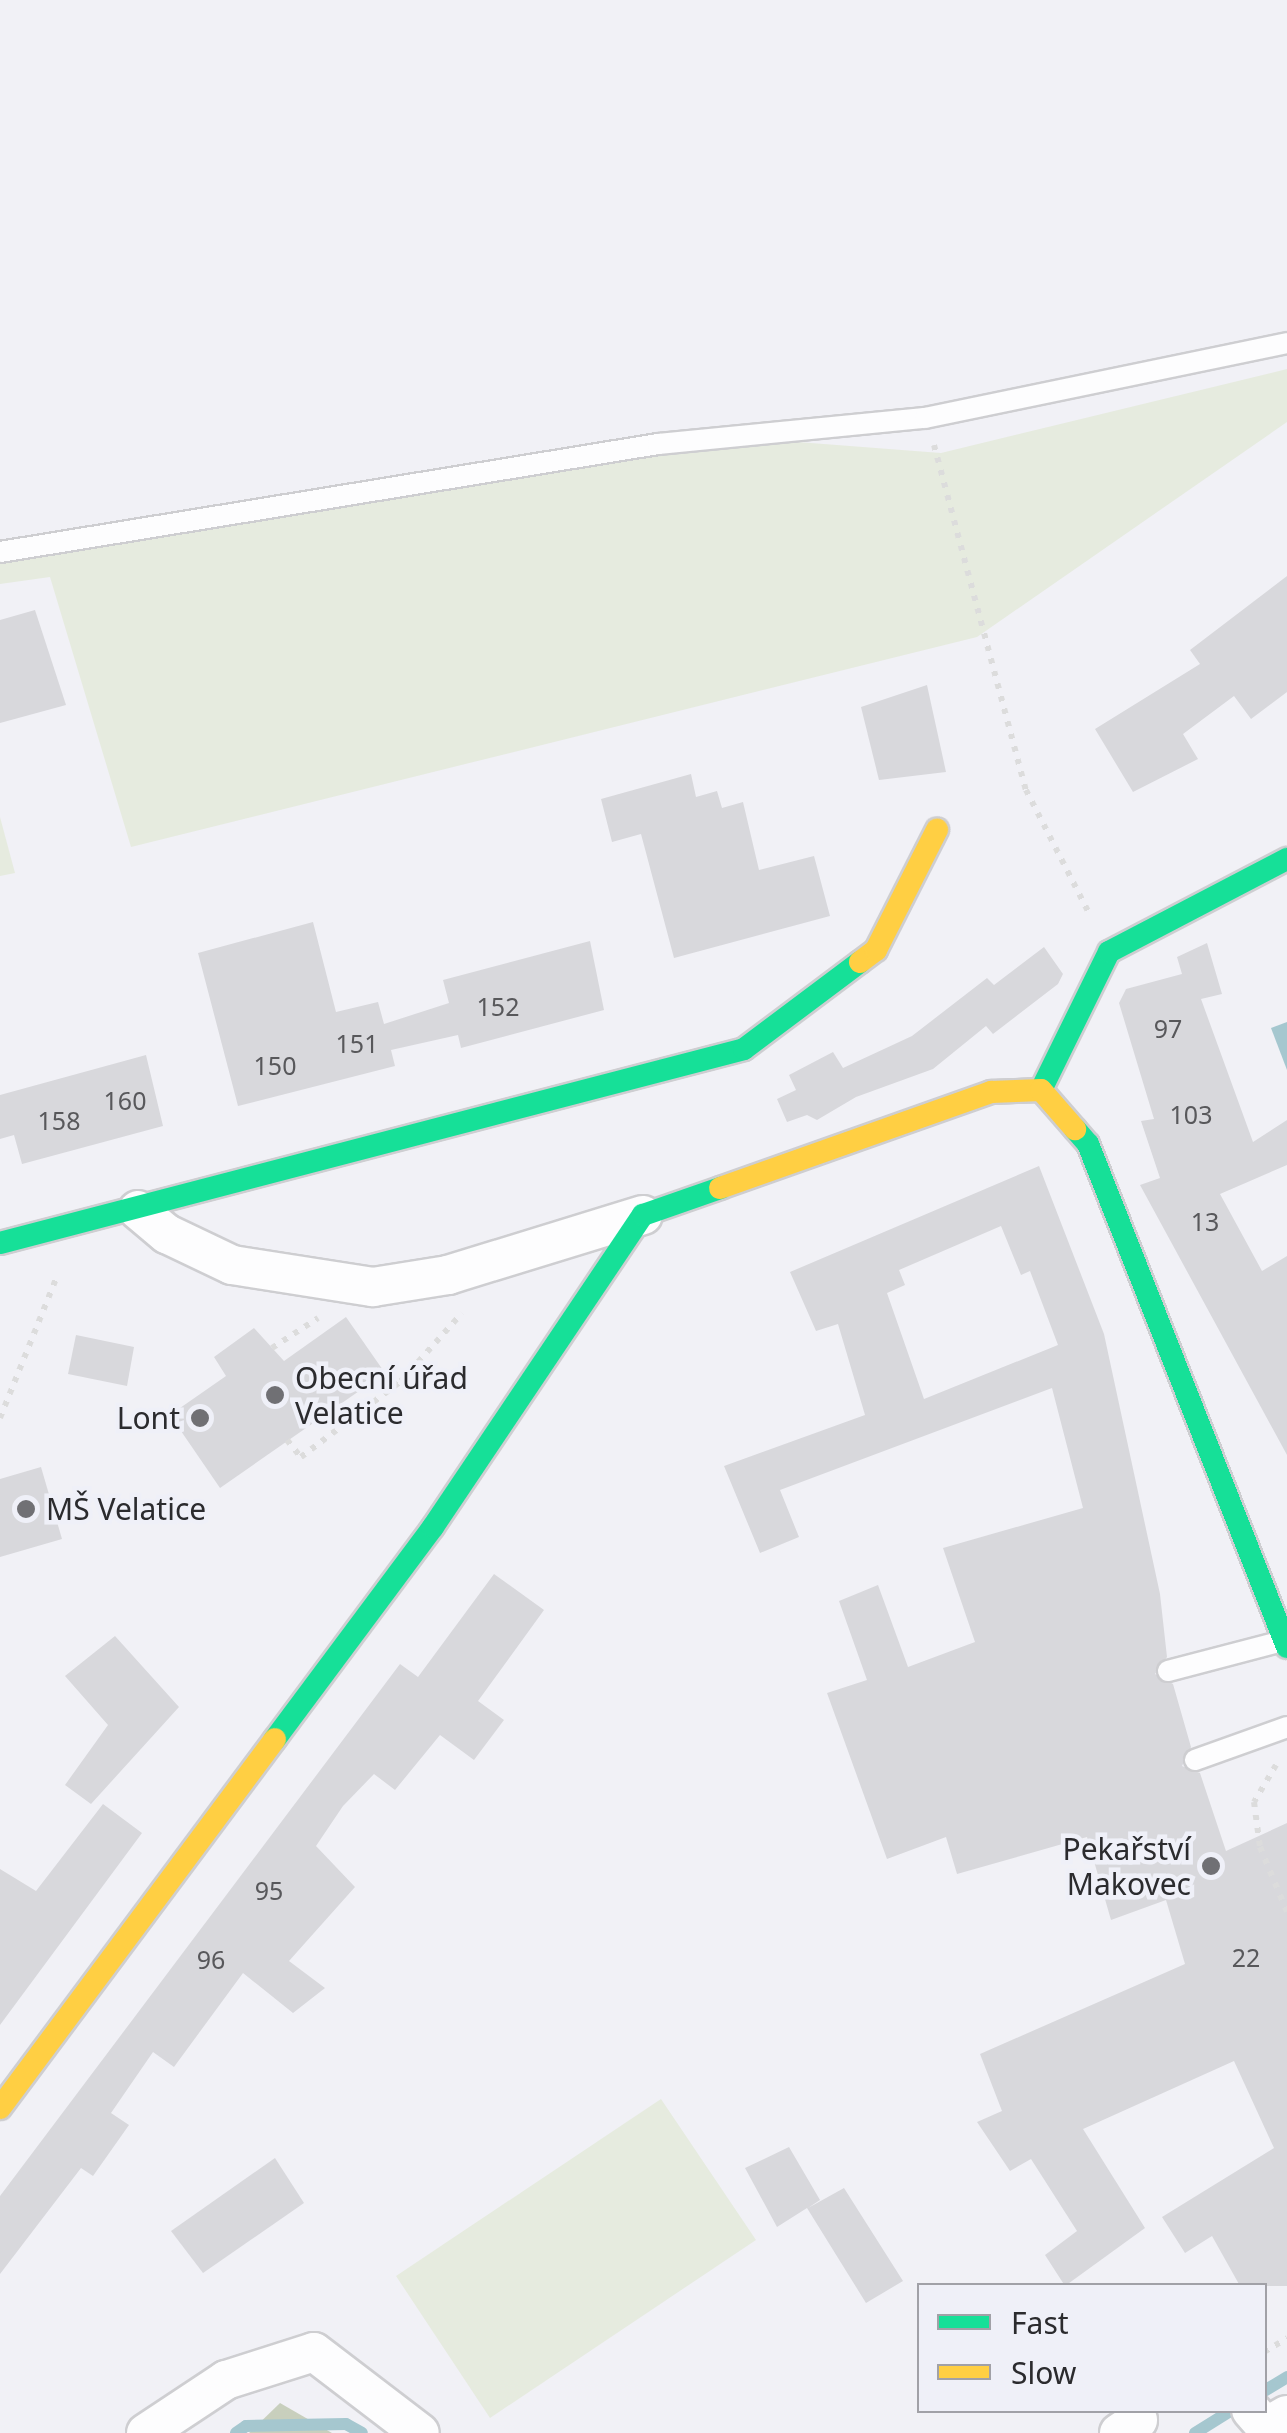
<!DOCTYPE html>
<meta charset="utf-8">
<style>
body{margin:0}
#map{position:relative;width:1287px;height:2433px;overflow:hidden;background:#f1f1f6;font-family:"Noto Sans",sans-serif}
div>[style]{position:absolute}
.green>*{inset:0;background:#e6ebdf}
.forest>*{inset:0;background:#c8cfbd}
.water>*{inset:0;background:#a5c7cf}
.stream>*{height:12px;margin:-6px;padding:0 6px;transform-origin:6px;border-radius:6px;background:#a5c7cf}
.building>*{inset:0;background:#d8d8dc}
.path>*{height:6px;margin-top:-3px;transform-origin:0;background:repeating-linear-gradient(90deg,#dcdcdc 0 5px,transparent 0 13px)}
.roads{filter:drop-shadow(2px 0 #ceced1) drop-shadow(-2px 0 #ceced1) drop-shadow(0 2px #ceced1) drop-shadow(0 -2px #ceced1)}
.lane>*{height:20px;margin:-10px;padding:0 10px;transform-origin:10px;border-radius:10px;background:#fdfdfe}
.street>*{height:38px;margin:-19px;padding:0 19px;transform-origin:19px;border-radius:19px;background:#fdfdfe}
.fast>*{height:22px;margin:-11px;padding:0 11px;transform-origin:11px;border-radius:11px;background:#16e098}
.slow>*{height:22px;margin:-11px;padding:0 11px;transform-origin:11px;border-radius:11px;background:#ffcf43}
.dots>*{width:28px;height:28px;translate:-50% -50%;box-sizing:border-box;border:5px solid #eff0f8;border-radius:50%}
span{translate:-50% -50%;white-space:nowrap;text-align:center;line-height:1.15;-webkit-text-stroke:9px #eff0f8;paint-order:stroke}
.number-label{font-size:25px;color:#58585b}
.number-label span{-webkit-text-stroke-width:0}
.poi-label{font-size:30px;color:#2b2b2e}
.left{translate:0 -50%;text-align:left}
.right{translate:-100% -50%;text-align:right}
.legend{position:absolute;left:917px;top:2283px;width:350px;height:130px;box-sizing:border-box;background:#eff0f8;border:2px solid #a1a1a7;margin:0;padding:12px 18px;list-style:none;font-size:30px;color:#2b2b2e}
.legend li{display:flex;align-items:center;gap:20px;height:50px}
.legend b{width:50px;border:2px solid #a1a1a7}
</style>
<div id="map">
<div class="green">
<i style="clip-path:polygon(1287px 369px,1287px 422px,977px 637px,131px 847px,50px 577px,0 584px,0 564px,759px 439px,941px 453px)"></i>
<i style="clip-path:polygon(0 817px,15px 873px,0 876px)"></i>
<i style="clip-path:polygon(661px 2099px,756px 2240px,490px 2418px,396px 2276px)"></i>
</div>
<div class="forest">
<i style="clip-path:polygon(280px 2403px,332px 2433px,249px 2433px)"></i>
</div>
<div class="water">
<i style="clip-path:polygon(1287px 1022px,1287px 1070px,1271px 1028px)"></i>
</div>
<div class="stream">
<i style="left:1264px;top:2391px;width:27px;rotate:-31deg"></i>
<i style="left:236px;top:2433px;width:12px;rotate:-35deg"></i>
<i style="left:246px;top:2426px;width:100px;rotate:-1.1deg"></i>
<i style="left:346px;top:2424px;width:18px;rotate:29deg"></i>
<i style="left:1195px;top:2433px;width:44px;rotate:-31.9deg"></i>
</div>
<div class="building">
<i style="clip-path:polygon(1287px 576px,1287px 692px,1251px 719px,1234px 696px,1183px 734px,1198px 759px,1133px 792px,1095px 729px,1200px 664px,1190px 650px)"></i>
<i style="clip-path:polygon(35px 610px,66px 705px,0 723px,0 620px)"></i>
<i style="clip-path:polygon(927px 685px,946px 772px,879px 780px,861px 707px)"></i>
<i style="clip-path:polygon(691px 774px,696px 797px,717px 791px,722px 808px,743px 802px,759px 870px,814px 856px,830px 916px,674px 958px,641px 834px,612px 842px,601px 799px)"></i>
<i style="clip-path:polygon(313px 922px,336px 1012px,378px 1002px,384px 1024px,449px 1003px,443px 980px,590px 941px,604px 1010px,461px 1048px,458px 1035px,391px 1050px,395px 1066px,238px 1106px,198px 953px)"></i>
<i style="clip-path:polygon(1207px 943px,1222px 994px,1201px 999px,1253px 1142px,1287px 1120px,1287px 1165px,1220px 1194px,1262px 1271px,1287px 1256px,1287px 1455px,1140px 1185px,1160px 1178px,1141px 1121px,1154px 1119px,1119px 1003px,1126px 989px,1182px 974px,1177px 957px)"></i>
<i style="clip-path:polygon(1044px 947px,1063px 974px,1058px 984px,993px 1034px,986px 1026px,933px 1069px,856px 1097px,817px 1120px,807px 1115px,787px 1122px,777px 1099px,796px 1090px,789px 1075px,833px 1052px,843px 1068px,912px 1036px,987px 978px,994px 985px)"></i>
<i style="clip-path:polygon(146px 1055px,163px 1126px,22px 1164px,14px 1135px,0 1139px,0 1095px)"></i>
<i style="clip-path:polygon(evenodd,1039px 1166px,1104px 1334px,1160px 1594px,1167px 1657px,1155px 1674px,1173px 1684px,1191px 1747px,1182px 1766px,1200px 1773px,1226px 1851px,1287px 1823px,1287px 2286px,1240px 2286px,1212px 2236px,1185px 2253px,1162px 2217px,1274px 2148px,1234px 2061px,1083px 2129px,1145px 2228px,1065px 2286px,1045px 2255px,1077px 2231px,1031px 2159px,1010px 2171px,977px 2122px,1002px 2111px,980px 2054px,1185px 1964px,1166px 1900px,1111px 1920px,1087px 1837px,957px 1874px,946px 1837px,887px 1859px,827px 1693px,867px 1680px,839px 1601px,878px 1585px,908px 1667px,975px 1642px,943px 1548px,1083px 1508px,1052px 1388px,780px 1490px,799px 1537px,760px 1553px,724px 1466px,865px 1415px,838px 1324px,816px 1331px,790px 1272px,1039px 1166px,1001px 1226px,1021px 1275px,1030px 1271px,1058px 1345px,924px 1399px,887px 1293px,905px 1285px,899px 1270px,1001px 1226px)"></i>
<i style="clip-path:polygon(346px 1317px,385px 1373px,220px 1488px,170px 1415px,226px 1376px,214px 1357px,254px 1328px,284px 1361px)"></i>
<i style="clip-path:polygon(76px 1335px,134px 1347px,127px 1386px,68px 1374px)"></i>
<i style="clip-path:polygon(41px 1467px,62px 1539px,0 1557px,0 1479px)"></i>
<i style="clip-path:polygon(494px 1574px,544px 1610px,478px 1701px,504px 1720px,474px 1760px,440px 1735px,395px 1790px,374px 1774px,343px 1806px,316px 1846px,355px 1887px,289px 1961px,325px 1988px,293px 2013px,243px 1973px,174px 2067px,153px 2052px,111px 2113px,129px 2125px,93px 2176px,81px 2168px,0 2274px,0 2196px,400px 1664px,418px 1677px)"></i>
<i style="clip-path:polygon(115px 1636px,179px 1707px,91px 1804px,65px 1785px,108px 1725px,65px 1676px)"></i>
<i style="clip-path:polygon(103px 1804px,142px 1833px,0 2025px,0 1869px,36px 1891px)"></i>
<i style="clip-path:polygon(789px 2147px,820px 2200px,808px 2208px,844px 2188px,903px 2281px,866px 2303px,807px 2208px,777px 2227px,745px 2168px)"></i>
<i style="clip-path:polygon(275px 2158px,304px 2203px,203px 2273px,171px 2231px)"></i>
</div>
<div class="path">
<i style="left:934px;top:445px;width:357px;rotate:75.1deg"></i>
<i style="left:1026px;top:790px;width:136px;rotate:62.9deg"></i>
<i style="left:272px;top:1348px;width:55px;rotate:-33.1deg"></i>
<i style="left:0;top:1418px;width:153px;rotate:-68.1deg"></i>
<i style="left:287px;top:1440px;width:22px;rotate:51deg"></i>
<i style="left:301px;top:1457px;width:126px;rotate:-37.2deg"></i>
<i style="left:401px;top:1381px;width:91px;rotate:-48.1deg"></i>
<i style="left:1276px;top:1765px;width:43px;rotate:120.7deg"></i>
<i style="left:1254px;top:1802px;width:45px;rotate:82.4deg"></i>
<i style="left:1260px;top:1847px;width:70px;rotate:67.4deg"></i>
<i style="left:1264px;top:2352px;width:27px;rotate:-31deg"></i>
</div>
<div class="roads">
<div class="lane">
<i style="left:0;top:552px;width:667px;rotate:-9.32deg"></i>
<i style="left:658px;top:444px;width:268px;rotate:-5.6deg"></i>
<i style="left:925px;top:418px;width:370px;rotate:-11.7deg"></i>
<i style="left:1168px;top:1671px;width:118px;rotate:-14.7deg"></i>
<i style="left:1195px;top:1760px;width:98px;rotate:-19.7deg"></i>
</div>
<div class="street">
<i style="left:138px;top:1210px;width:38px;rotate:40deg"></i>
<i style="left:167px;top:1234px;width:72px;rotate:25.5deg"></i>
<i style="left:232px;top:1265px;width:143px;rotate:8.9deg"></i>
<i style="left:373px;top:1287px;width:76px;rotate:-9.1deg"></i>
<i style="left:448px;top:1275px;width:204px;rotate:-17.1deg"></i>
<i style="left:1251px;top:2410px;width:23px;rotate:49deg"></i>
<i style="left:1266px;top:2427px;width:24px;rotate:-30deg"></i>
<i style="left:146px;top:2433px;width:96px;rotate:-33.5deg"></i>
<i style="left:226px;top:2380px;width:92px;rotate:-17.7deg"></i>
<i style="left:314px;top:2352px;width:133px;rotate:37.4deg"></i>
<i style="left:1119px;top:2433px;width:23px;rotate:-34deg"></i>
</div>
<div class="fast">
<i style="left:1041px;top:1090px;width:154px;rotate:-63.8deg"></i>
<i style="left:1109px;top:952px;width:201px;rotate:-27.6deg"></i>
<i style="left:1075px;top:1129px;width:20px;rotate:49deg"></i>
<i style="left:1088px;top:1144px;width:541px;rotate:68.41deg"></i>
<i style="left:0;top:1243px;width:769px;rotate:-14.61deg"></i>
<i style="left:744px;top:1049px;width:145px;rotate:-36.9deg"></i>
<i style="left:275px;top:1739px;width:264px;rotate:-53.3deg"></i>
<i style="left:433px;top:1527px;width:376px;rotate:-56.1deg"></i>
<i style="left:643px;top:1215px;width:82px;rotate:-19.3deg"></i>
</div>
<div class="slow">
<i style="left:860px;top:962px;width:20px;rotate:-37deg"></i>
<i style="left:876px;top:950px;width:135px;rotate:-63.1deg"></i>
<i style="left:720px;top:1188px;width:288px;rotate:-19.5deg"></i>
<i style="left:991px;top:1092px;width:50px;rotate:-2.3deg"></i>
<i style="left:1041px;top:1090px;width:52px;rotate:48.9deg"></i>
<i style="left:0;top:2108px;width:460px;rotate:-53.3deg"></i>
</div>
</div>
<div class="dots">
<i style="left:275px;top:1395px;background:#707074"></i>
<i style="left:200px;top:1418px;background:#707074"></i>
<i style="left:26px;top:1509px;background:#707074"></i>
<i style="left:1211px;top:1866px;background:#707074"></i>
</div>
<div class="number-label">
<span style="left:498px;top:1006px">152</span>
<span style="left:1168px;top:1028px">97</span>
<span style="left:357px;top:1043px">151</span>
<span style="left:275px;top:1065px">150</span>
<span style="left:125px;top:1100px">160</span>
<span style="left:1191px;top:1114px">103</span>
<span style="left:59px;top:1120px">158</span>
<span style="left:1205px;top:1221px">13</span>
<span style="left:269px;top:1890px">95</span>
<span style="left:1246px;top:1957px">22</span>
<span style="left:211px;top:1959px">96</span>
</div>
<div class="poi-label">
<span class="left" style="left:295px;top:1395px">Obecní úřad<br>Velatice</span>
<span class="right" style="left:180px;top:1418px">Lont</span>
<span class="left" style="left:46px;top:1509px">MŠ Velatice</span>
<span class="right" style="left:1191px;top:1866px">Pekařství<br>Makovec</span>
</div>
<ul class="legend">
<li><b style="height:12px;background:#16e098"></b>Fast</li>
<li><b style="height:12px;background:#ffcf43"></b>Slow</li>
</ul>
</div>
